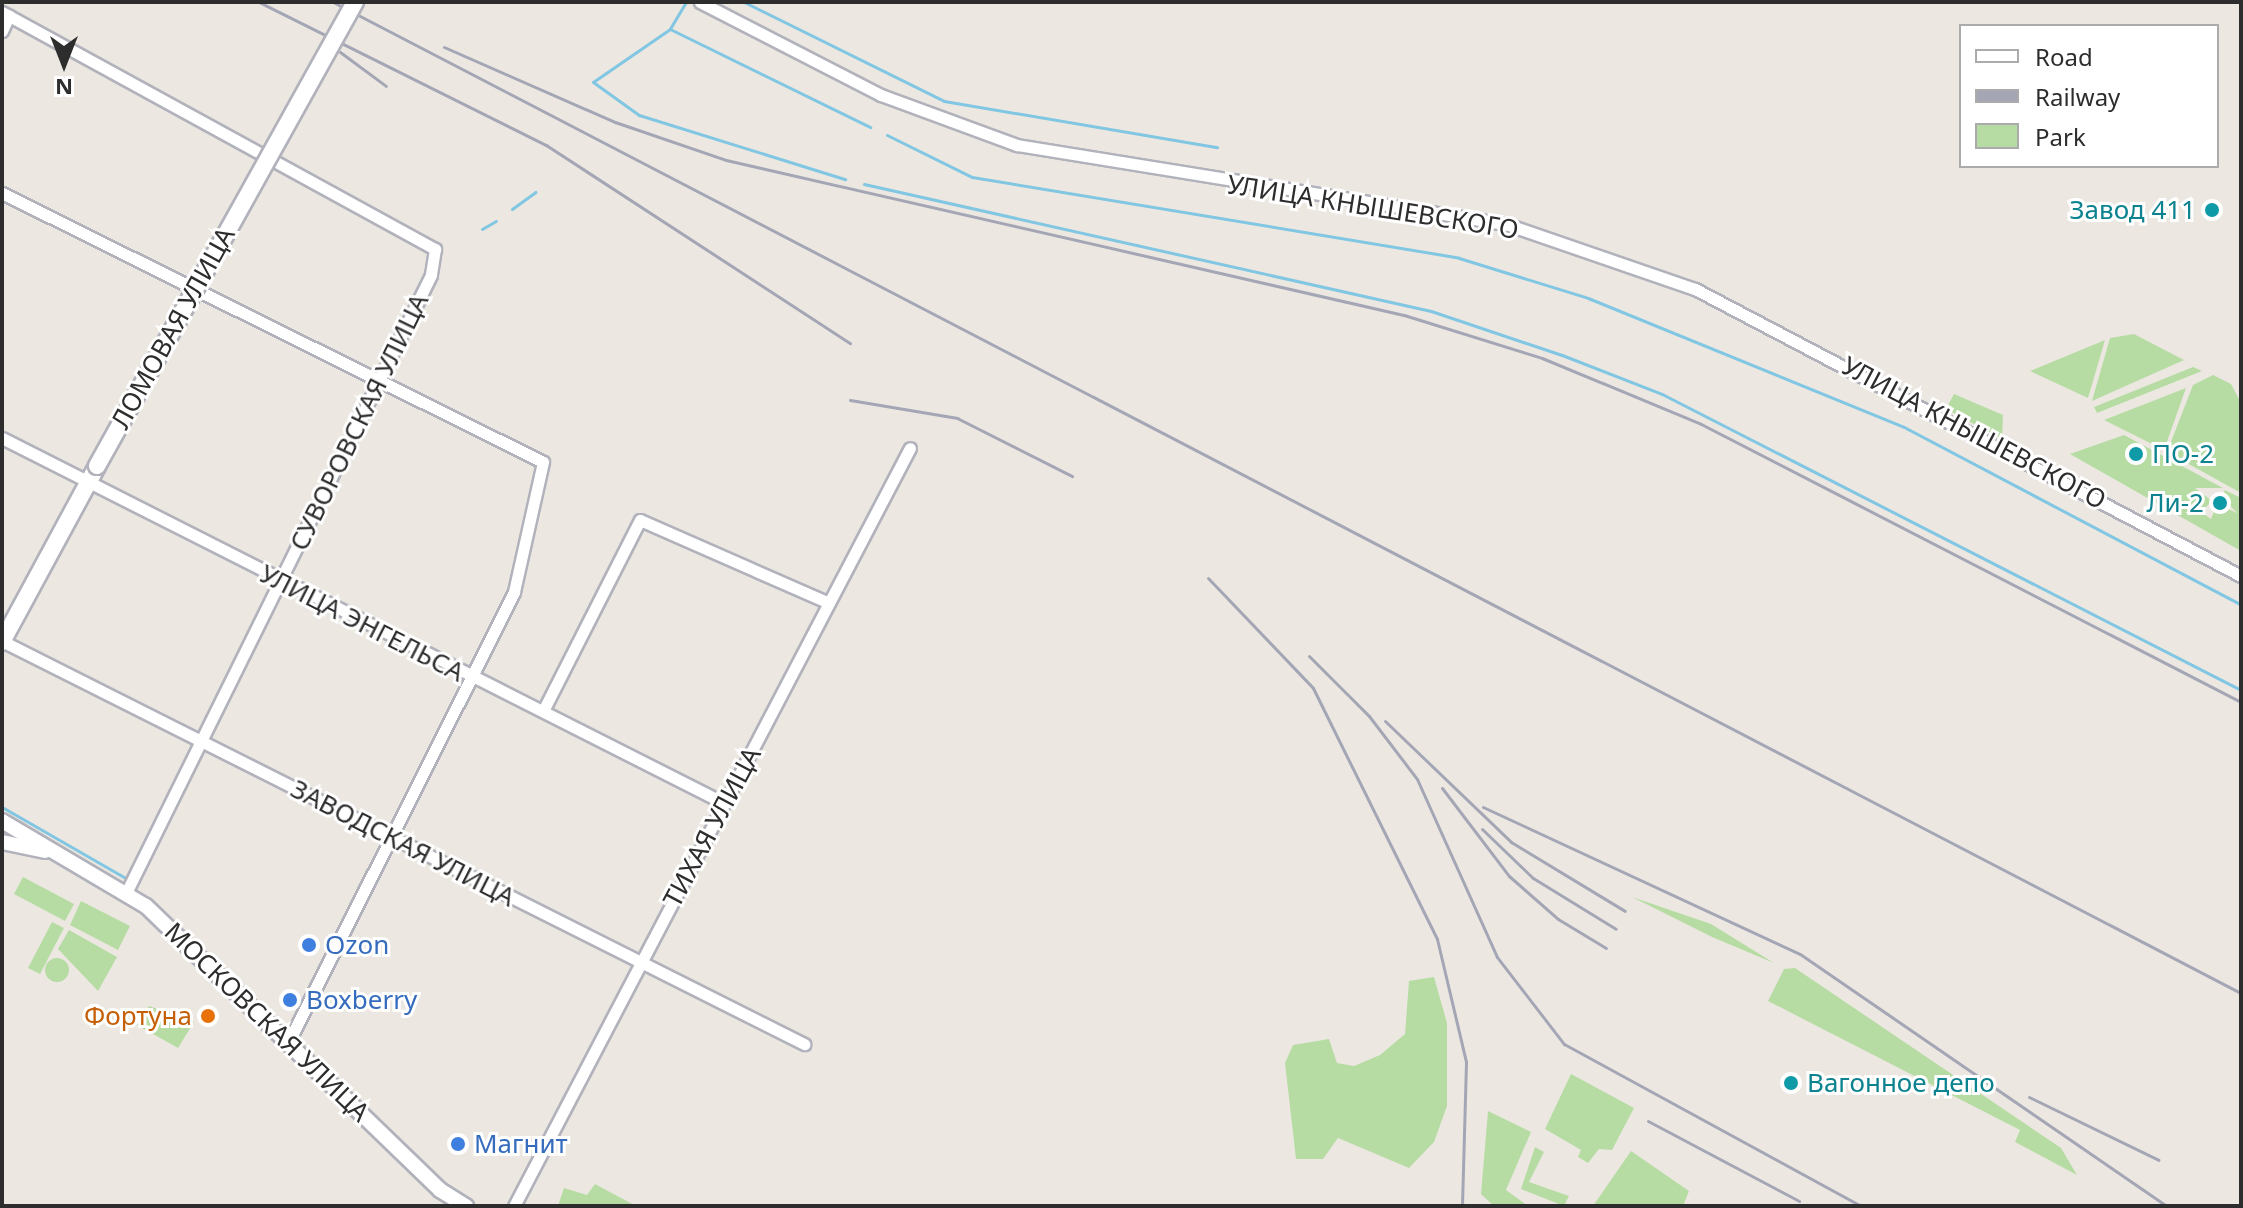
<!DOCTYPE html>
<meta charset="utf-8">
<style>
body{margin:0}
#map{position:relative;width:2243px;height:1208px;overflow:hidden;background:#ece8e1;font-family:"Noto Sans",sans-serif}
div>[style]{position:absolute}
.green>*{inset:0;background:#b6dca4}
.round{border-radius:50%}
.stream>*{height:3px;margin:-1.5px;padding:0 1.5px;transform-origin:1.5px;border-radius:1.5px;background:#81c6e2}
.roads{filter:drop-shadow(2px 0 #b1b2bb) drop-shadow(-2px 0 #b1b2bb) drop-shadow(0 2px #b1b2bb) drop-shadow(0 -2px #b1b2bb)}
.minor>*{height:11px;margin:-5.5px;padding:0 5.5px;transform-origin:5.5px;border-radius:5.5px;background:#fff}
.tertiary>*{height:14px;margin:-7px;padding:0 7px;transform-origin:7px;border-radius:7px;background:#fff}
.secondary>*{height:16px;margin:-8px;padding:0 8px;transform-origin:8px;border-radius:8px;background:#fff}
.rail>*{height:3px;margin:-1.5px;padding:0 1.5px;transform-origin:1.5px;border-radius:1.5px;background:#a4a6b5}
.bridges{filter:drop-shadow(2px 0 #b1b2bb) drop-shadow(-2px 0 #b1b2bb) drop-shadow(0 2px #b1b2bb) drop-shadow(0 -2px #b1b2bb)}
.secondary-bridge>*{height:16px;margin:-8px;padding:0 8px;transform-origin:8px;border-radius:8px;background:#fff}
.dots>*{width:22px;height:22px;translate:-50% -50%;box-sizing:border-box;border:4px solid #fff;border-radius:50%}
span{translate:-50% -50%;white-space:nowrap;text-align:center;line-height:1.15;-webkit-text-stroke:6px #fff;paint-order:stroke}
.street-label{font-size:26px;color:#2d2d2d}
.culture-label{font-size:26px;color:#0d838f}
.right{translate:-100% -50%;text-align:right}
.left{translate:0 -50%;text-align:left}
.shop-label{font-size:26px;color:#366cbe}
.food-label{font-size:26px;color:#c56008}
.frame{position:absolute;inset:0;border:4px solid #2d2d2d;pointer-events:none}
.legend{position:absolute;left:1959px;top:24px;width:260px;height:144px;box-sizing:border-box;background:#fff;border:2px solid #ababab;margin:0;padding:10px 14px;list-style:none;font-size:24px;color:#2d2d2d}
.legend li{display:flex;align-items:center;gap:16px;height:40px}
.legend b{width:40px;border:2px solid #ababab}
.north{position:absolute;left:24px;top:24px;width:80px;height:80px;-webkit-text-stroke:6px #fff;paint-order:stroke;rotate:180deg;font-size:22px;font-weight:700;line-height:32px;text-align:center;color:#2d2d2d}
.north::after{content:'';display:block;margin:auto;width:28px;height:36px;background:#2d2d2d;clip-path:polygon(50% 0,100% 100%,50% 72%,0 100%)}
</style>
<div id="map">
<div class="green">
<i style="clip-path:polygon(2134px 334px,2184px 360px,2092px 401px,2110px 338px)"></i>
<i style="clip-path:polygon(2105px 340px,2088px 398px,2030px 371px)"></i>
<i style="clip-path:polygon(2193px 367px,2202px 371px,2097px 413px,2094px 407px)"></i>
<i style="clip-path:polygon(2213px 375px,2231px 384px,2241px 403px,2241px 493px,2167px 452px,2193px 385px)"></i>
<i style="clip-path:polygon(2186px 388px,2164px 450px,2104px 420px)"></i>
<i style="clip-path:polygon(1954px 394px,2003px 415px,2002px 439px,1946px 409px)"></i>
<i style="clip-path:polygon(2124px 435px,2223px 488px,2195px 488px,2212px 501px,2201px 512px,2211px 519px,2217px 504px,2237px 513px,2222px 497px,2225px 490px,2241px 498px,2241px 551px,2070px 454px)"></i>
<i style="clip-path:polygon(23px 877px,74px 904px,65px 921px,14px 894px)"></i>
<i style="clip-path:polygon(1632px 897px,1711px 924px,1774px 963px,1712px 937px)"></i>
<i style="clip-path:polygon(81px 901px,130px 926px,118px 950px,70px 925px)"></i>
<i style="clip-path:polygon(52px 922px,64px 928px,40px 974px,28px 968px)"></i>
<i style="clip-path:polygon(69px 930px,117px 957px,98px 991px,58px 949px)"></i>
<i class="round" style="left:45px;top:958px;width:24px;height:24px"></i>
<i style="clip-path:polygon(1795px 968px,2061px 1148px,2077px 1175px,2015px 1142px,2020px 1130px,1768px 1001px,1784px 969px)"></i>
<i style="clip-path:polygon(1434px 977px,1447px 1023px,1447px 1106px,1434px 1142px,1409px 1168px,1338px 1138px,1323px 1159px,1296px 1159px,1285px 1063px,1293px 1045px,1329px 1039px,1337px 1063px,1354px 1066px,1380px 1055px,1405px 1034px,1409px 981px)"></i>
<i style="clip-path:polygon(149px 1006px,194px 1022px,178px 1048px,137px 1025px)"></i>
<i style="clip-path:polygon(1571px 1074px,1634px 1108px,1612px 1150px,1599px 1149px,1588px 1163px,1578px 1157px,1581px 1150px,1545px 1129px)"></i>
<i style="clip-path:polygon(1488px 1111px,1531px 1132px,1506px 1190px,1528px 1206px,1494px 1206px,1481px 1194px)"></i>
<i style="clip-path:polygon(1535px 1147px,1544px 1152px,1529px 1182px,1569px 1196px,1564px 1206px,1521px 1189px)"></i>
<i style="clip-path:polygon(1631px 1151px,1689px 1191px,1683px 1206px,1593px 1206px)"></i>
<i style="clip-path:polygon(595px 1184px,636px 1206px,558px 1206px,564px 1188px,587px 1195px)"></i>
</div>
<div class="stream">
<i style="left:686px;top:2px;width:31px;rotate:121deg"></i>
<i style="left:670px;top:29px;width:93px;rotate:145.5deg"></i>
<i style="left:593px;top:82px;width:57px;rotate:35.7deg"></i>
<i style="left:639px;top:115px;width:216px;rotate:17.3deg"></i>
<i style="left:744px;top:2px;width:223px;rotate:26.3deg"></i>
<i style="left:944px;top:101px;width:277px;rotate:9.6deg"></i>
<i style="left:670px;top:29px;width:223px;rotate:26.1deg"></i>
<i style="left:887px;top:135px;width:95px;rotate:26.3deg"></i>
<i style="left:972px;top:177px;width:494px;rotate:9.4deg"></i>
<i style="left:1459px;top:258px;width:135px;rotate:17.2deg"></i>
<i style="left:1588px;top:298px;width:341px;rotate:22.2deg"></i>
<i style="left:1904px;top:427px;width:381px;rotate:27.8deg"></i>
<i style="left:864px;top:184px;width:581px;rotate:12.63deg"></i>
<i style="left:1431px;top:311px;width:138px;rotate:18.6deg"></i>
<i style="left:1562px;top:355px;width:107px;rotate:21.3deg"></i>
<i style="left:1662px;top:394px;width:650px;rotate:27.08deg"></i>
<i style="left:512px;top:209px;width:29px;rotate:-36deg"></i>
<i style="left:482px;top:229px;width:16px;rotate:-30deg"></i>
<i style="left:2px;top:807px;width:144px;rotate:29.9deg"></i>
</div>
<div class="roads">
<div class="minor">
<i style="left:700px;top:2px;width:203px;rotate:27.2deg"></i>
<i style="left:881px;top:95px;width:145px;rotate:20.2deg"></i>
<i style="left:1017px;top:145px;width:498px;rotate:9.2deg"></i>
<i style="left:1509px;top:225px;width:197px;rotate:19deg"></i>
<i style="left:1695px;top:289px;width:617px;rotate:27.73deg"></i>
<i style="left:2px;top:12px;width:494px;rotate:28.7deg"></i>
<i style="left:435px;top:249px;width:26px;rotate:99deg"></i>
<i style="left:431px;top:275px;width:689px;rotate:116.27deg"></i>
<i style="left:2px;top:31px;width:17px;rotate:-66deg"></i>
<i style="left:2px;top:193px;width:604px;rotate:26.44deg"></i>
<i style="left:543px;top:462px;width:133px;rotate:102.6deg"></i>
<i style="left:514px;top:592px;width:504px;rotate:116.62deg"></i>
<i style="left:2px;top:438px;width:809px;rotate:26.82deg"></i>
<i style="left:2px;top:641px;width:898px;rotate:26.68deg"></i>
<i style="left:544px;top:709px;width:212px;rotate:-63.1deg"></i>
<i style="left:640px;top:520px;width:206px;rotate:23.7deg"></i>
<i style="left:514px;top:1206px;width:855px;rotate:-62.42deg"></i>
</div>
<div class="tertiary">
<i style="left:2px;top:821px;width:167px;rotate:30.6deg"></i>
<i style="left:146px;top:906px;width:409px;rotate:44deg"></i>
<i style="left:440px;top:1190px;width:31px;rotate:32deg"></i>
<i style="left:2px;top:842px;width:44px;rotate:11.8deg"></i>
</div>
<div class="secondary">
<i style="left:2px;top:642px;width:200px;rotate:-61.6deg"></i>
</div>
</div>
<div class="rail">
<i style="left:259px;top:2px;width:321px;rotate:26.5deg"></i>
<i style="left:546px;top:145px;width:363px;rotate:33.1deg"></i>
<i style="left:333px;top:2px;width:2150px;rotate:27.45deg"></i>
<i style="left:444px;top:47px;width:187px;rotate:23.7deg"></i>
<i style="left:615px;top:122px;width:117px;rotate:18.9deg"></i>
<i style="left:726px;top:160px;width:695px;rotate:12.88deg"></i>
<i style="left:1404px;top:315px;width:145px;rotate:17.3deg"></i>
<i style="left:1542px;top:358px;width:172px;rotate:22.5deg"></i>
<i style="left:1701px;top:424px;width:607px;rotate:27.24deg"></i>
<i style="left:340px;top:52px;width:57px;rotate:36.5deg"></i>
<i style="left:850px;top:400px;width:109px;rotate:9.5deg"></i>
<i style="left:957px;top:418px;width:129px;rotate:26.8deg"></i>
<i style="left:1208px;top:578px;width:152px;rotate:46.3deg"></i>
<i style="left:1313px;top:688px;width:280px;rotate:63.7deg"></i>
<i style="left:1437px;top:939px;width:126px;rotate:76.7deg"></i>
<i style="left:1466px;top:1062px;width:144px;rotate:91.6deg"></i>
<i style="left:1309px;top:656px;width:85px;rotate:45deg"></i>
<i style="left:1369px;top:716px;width:79px;rotate:52.7deg"></i>
<i style="left:1417px;top:779px;width:195px;rotate:65.8deg"></i>
<i style="left:1497px;top:957px;width:110px;rotate:52.4deg"></i>
<i style="left:1564px;top:1044px;width:338px;rotate:28.6deg"></i>
<i style="left:1385px;top:721px;width:175px;rotate:43.8deg"></i>
<i style="left:1511px;top:842px;width:133px;rotate:31.2deg"></i>
<i style="left:1442px;top:788px;width:111px;rotate:52.7deg"></i>
<i style="left:1509px;top:876px;width:65px;rotate:41.3deg"></i>
<i style="left:1558px;top:919px;width:56px;rotate:31.1deg"></i>
<i style="left:1483px;top:807px;width:349px;rotate:24.9deg"></i>
<i style="left:1800px;top:954px;width:444px;rotate:34.5deg"></i>
<i style="left:1482px;top:829px;width:71px;rotate:43.9deg"></i>
<i style="left:1533px;top:878px;width:97px;rotate:31.6deg"></i>
<i style="left:2029px;top:1097px;width:144px;rotate:25.9deg"></i>
<i style="left:1648px;top:1121px;width:171px;rotate:27.9deg"></i>
</div>
<div class="bridges">
<div class="secondary-bridge">
<i style="left:97px;top:466px;width:531px;rotate:-60.92deg"></i>
</div>
</div>
<div class="dots">
<i style="left:2212px;top:210px;background:#0f9aa8"></i>
<i style="left:2136px;top:454px;background:#0f9aa8"></i>
<i style="left:2220px;top:503px;background:#0f9aa8"></i>
<i style="left:309px;top:945px;background:#3f7fe0"></i>
<i style="left:290px;top:1000px;background:#3f7fe0"></i>
<i style="left:208px;top:1016px;background:#e8710a"></i>
<i style="left:1791px;top:1083px;background:#0f9aa8"></i>
<i style="left:458px;top:1144px;background:#3f7fe0"></i>
</div>
<div class="street-label">
<span style="left:1373px;top:207px;rotate:9deg">УЛИЦА КНЫШЕВСКОГО</span>
<span style="left:173px;top:328px;rotate:-61deg">ЛОМОВАЯ УЛИЦА</span>
<span style="left:359px;top:422px;rotate:-64deg">СУВОРОВСКАЯ УЛИЦА</span>
<span style="left:1974px;top:433px;rotate:28deg">УЛИЦА КНЫШЕВСКОГО</span>
<span style="left:362px;top:623px;rotate:27deg">УЛИЦА ЭНГЕЛЬСА</span>
<span style="left:712px;top:827px;rotate:-62deg">ТИХАЯ УЛИЦА</span>
<span style="left:403px;top:843px;rotate:27deg">ЗАВОДСКАЯ УЛИЦА</span>
<span style="left:267px;top:1022px;rotate:44deg">МОСКОВСКАЯ УЛИЦА</span>
</div>
<div class="culture-label">
<span class="right" style="left:2196px;top:210px">Завод 411</span>
<span class="left" style="left:2152px;top:454px">ПО-2</span>
<span class="right" style="left:2204px;top:503px">Ли-2</span>
<span class="left" style="left:1807px;top:1083px">Вагонное депо</span>
</div>
<div class="shop-label">
<span class="left" style="left:325px;top:945px">Ozon</span>
<span class="left" style="left:306px;top:1000px">Boxberry</span>
<span class="left" style="left:474px;top:1144px">Магнит</span>
</div>
<div class="food-label">
<span class="right" style="left:192px;top:1016px">Фортуна</span>
</div>
<div class="frame"></div>
<ul class="legend">
<li><b style="height:10px;background:#fff"></b>Road</li>
<li><b style="height:10px;background:#a4a6b5"></b>Railway</li>
<li><b style="height:22px;background:#b6dca4"></b>Park</li>
</ul>
<div class="north">N</div>
</div>
